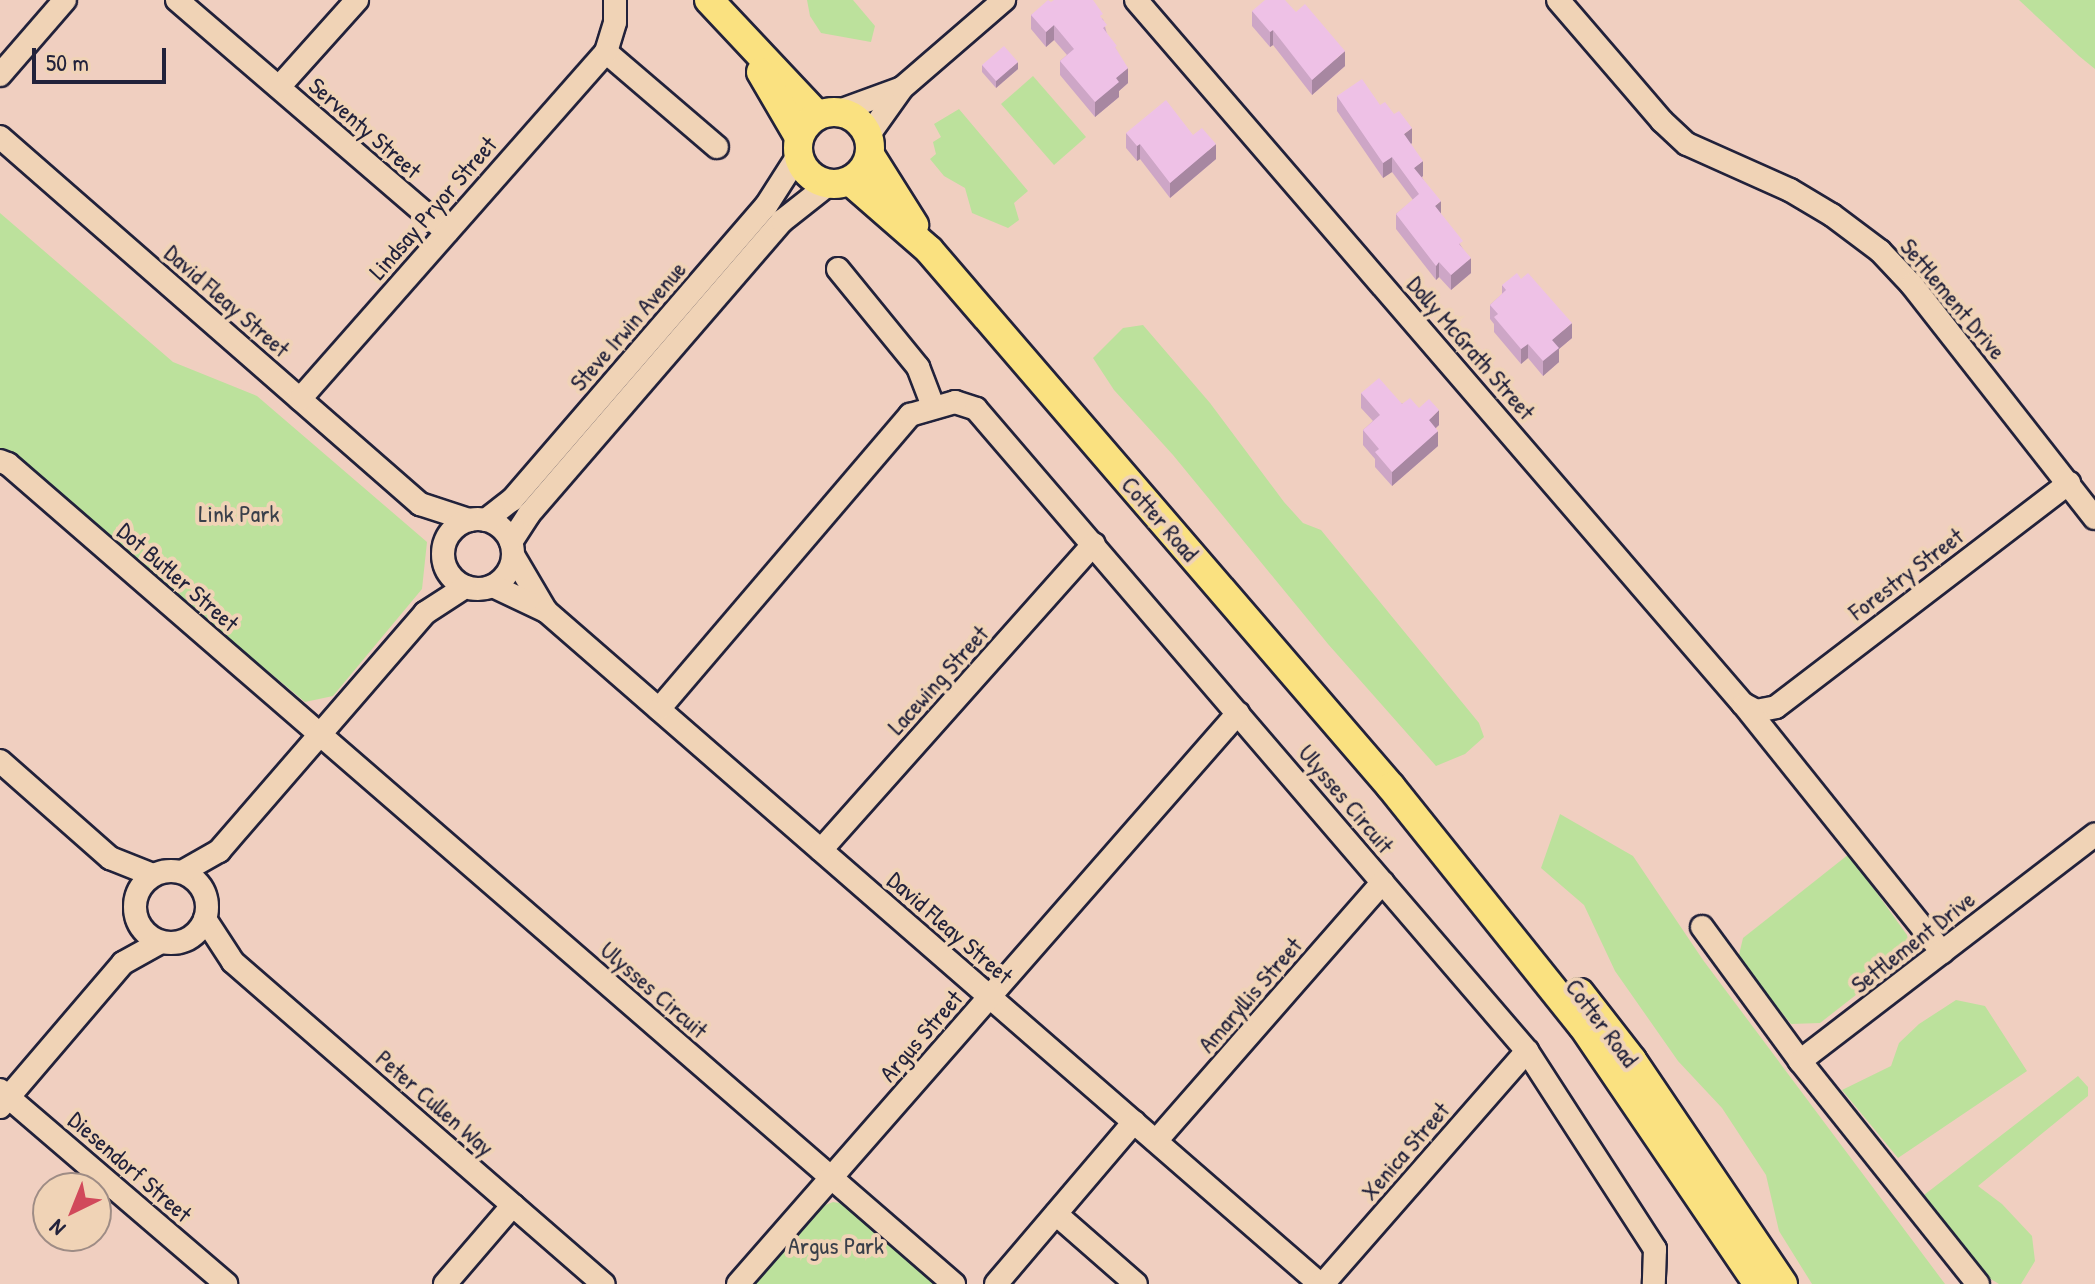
<!DOCTYPE html>
<style>
body{margin:0}
#map{position:relative;width:2095px;height:1284px;overflow:hidden;background:#f0cfc0;font-family:"Patrick Hand",sans-serif}
div>[style]{position:absolute}
.green>*{inset:0;background:#bce19c}
.roads{filter:drop-shadow(2px 0 #22223b) drop-shadow(-2px 0 #22223b) drop-shadow(0 2px #22223b) drop-shadow(0 -2px #22223b)}
.minor>*{height:22px;margin:-11px;padding:0 11px;transform-origin:11px;border-radius:11px;background:#f0d3b6}
.minor>.ring{margin:-11px;padding:0;box-sizing:content-box;background:none;border:22px solid #f0d3b6;border-radius:50%}
.major>*{height:28px;margin:-14px;padding:0 14px;transform-origin:14px;border-radius:14px;background:#fae180}
.major>.ring{margin:-14px;padding:0;box-sizing:content-box;background:none;border:28px solid #fae180;border-radius:50%}
.wall>*{inset:0;background:#cda6c6}
.shaded-wall>*{inset:0;background:#a787a1}
.building>*{inset:0;background:#eec1e6}
span{translate:-50% -50%;white-space:nowrap;text-align:center;line-height:1.15;-webkit-text-stroke:8px #f0d3b6;paint-order:stroke}
.street-label{font-size:24px;color:#22223b}
.park-label{font-size:24px;color:#393f4a}
.north{position:absolute;left:32px;top:1172px;width:80px;height:80px;box-sizing:border-box;background:#f0d3b6;border:2px solid #9e8c85;border-radius:50%;rotate:223deg;font-size:22px;font-weight:700;line-height:32px;text-align:center;color:#22223b}
.north::after{content:'';display:block;margin:auto;width:28px;height:36px;background:#d1495b;clip-path:polygon(50% 0,100% 100%,50% 72%,0 100%)}
.scale{position:absolute;left:32px;top:48px;width:134px;height:36px;box-sizing:border-box;border:4px solid #22223b;border-top:0;padding-left:10px;font-size:24px;line-height:28px;white-space:nowrap;color:#22223b;-webkit-text-stroke:6px #f0d3b6;paint-order:stroke}
</style>
<div id="map">
<div class="green">
<i style="clip-path:polygon(807px 0,853px 0,875px 26px,871px 42px,821px 33px,810px 16px)"></i>
<i style="clip-path:polygon(2019px 0,2095px 0,2095px 69px,2079px 56px)"></i>
<i style="clip-path:polygon(1033px 76px,1086px 137px,1054px 165px,1001px 104px)"></i>
<i style="clip-path:polygon(959px 109px,1028px 191px,1014px 203px,1019px 220px,1008px 228px,972px 213px,965px 188px,944px 176px,930px 159px,936px 154px,933px 142px,941px 137px,934px 124px)"></i>
<i style="clip-path:polygon(0 213px,173px 362px,257px 396px,427px 542px,422px 589px,333px 696px,305px 702px,0 450px)"></i>
<i style="clip-path:polygon(1143px 325px,1210px 403px,1284px 502px,1303px 523px,1321px 530px,1479px 723px,1484px 737px,1465px 754px,1436px 766px,1328px 644px,1173px 455px,1114px 390px,1093px 358px,1123px 328px)"></i>
<i style="clip-path:polygon(1560px 814px,1633px 856px,1703px 960px,1945px 1284px,1812px 1284px,1779px 1231px,1766px 1175px,1722px 1108px,1678px 1061px,1615px 971px,1584px 905px,1541px 868px)"></i>
<i style="clip-path:polygon(1849px 854px,1907px 935px,1911px 952px,1820px 1023px,1791px 1024px,1738px 959px,1743px 938px)"></i>
<i style="clip-path:polygon(1956px 1000px,1985px 1006px,2027px 1071px,1898px 1158px,1842px 1090px,1891px 1066px,1899px 1043px,1919px 1024px)"></i>
<i style="clip-path:polygon(2078px 1076px,2088px 1087px,2088px 1096px,1978px 1186px,2002px 1204px,2032px 1236px,2035px 1261px,2021px 1284px,1999px 1284px,1984px 1275px,1924px 1195px)"></i>
<i style="clip-path:polygon(833px 1202px,845px 1204px,938px 1284px,751px 1284px,818px 1208px)"></i>
</div>
<div class="roads">
<div class="minor">
<i style="left:177px;top:0;width:356px;rotate:40.7deg"></i>
<i style="left:1136px;top:0;width:930px;rotate:49.23deg"></i>
<i style="left:1743px;top:704px;width:15px;rotate:28deg"></i>
<i style="left:1756px;top:711px;width:20px;rotate:-11deg"></i>
<i style="left:1776px;top:707px;width:369px;rotate:-37.4deg"></i>
<i style="left:1558px;top:0;width:160px;rotate:49.3deg"></i>
<i style="left:1662px;top:121px;width:34px;rotate:43deg"></i>
<i style="left:1687px;top:144px;width:113px;rotate:24.1deg"></i>
<i style="left:1790px;top:190px;width:49px;rotate:30.8deg"></i>
<i style="left:1832px;top:215px;width:60px;rotate:36.9deg"></i>
<i style="left:1880px;top:251px;width:47px;rotate:46.7deg"></i>
<i style="left:1912px;top:285px;width:296px;rotate:51.9deg"></i>
<i style="left:606px;top:52px;width:146px;rotate:40.6deg"></i>
<i style="left:0;top:75px;width:99px;rotate:-49.1deg"></i>
<i style="left:279px;top:87px;width:117px;rotate:-48.1deg"></i>
<i style="left:839px;top:111px;width:67px;rotate:-20.1deg"></i>
<i style="left:868px;top:136px;width:59px;rotate:-54.7deg"></i>
<i style="left:902px;top:88px;width:135px;rotate:-40.8deg"></i>
<i style="left:0;top:137px;width:558px;rotate:41.15deg"></i>
<i style="left:420px;top:504px;width:52px;rotate:18.1deg"></i>
<i style="left:838px;top:269px;width:127px;rotate:50.8deg"></i>
<i style="left:918px;top:367px;width:42px;rotate:69deg"></i>
<i style="left:300px;top:399px;width:463px;rotate:-48.6deg"></i>
<i style="left:606px;top:52px;width:31px;rotate:-73deg"></i>
<i style="left:615px;top:22px;width:22px;rotate:-90deg"></i>
<i style="left:0;top:461px;width:9px;rotate:21deg"></i>
<i style="left:8px;top:464px;width:1252px;rotate:40.92deg"></i>
<i class="ring" style="left:443px;top:519px;width:48px;height:48px"></i>
<i style="left:486px;top:520px;width:33px;rotate:-38deg"></i>
<i style="left:512px;top:500px;width:389px;rotate:-49.2deg"></i>
<i style="left:766px;top:206px;width:59px;rotate:-57.4deg"></i>
<i style="left:511px;top:542px;width:33px;rotate:-57deg"></i>
<i style="left:529px;top:514px;width:387px;rotate:-49.2deg"></i>
<i style="left:782px;top:221px;width:60px;rotate:-38.2deg"></i>
<i style="left:513px;top:555px;width:65px;rotate:59.5deg"></i>
<i style="left:493px;top:586px;width:59px;rotate:25.3deg"></i>
<i style="left:546px;top:611px;width:1026px;rotate:41.01deg"></i>
<i style="left:1744px;top:705px;width:317px;rotate:51.3deg"></i>
<i style="left:659px;top:709px;width:387px;rotate:-49.5deg"></i>
<i style="left:910px;top:415px;width:47px;rotate:-16.1deg"></i>
<i style="left:955px;top:402px;width:22px;rotate:18deg"></i>
<i style="left:976px;top:409px;width:846px;rotate:49.36deg"></i>
<i style="left:1527px;top:1051px;width:236px;rotate:57.1deg"></i>
<i style="left:1655px;top:1249px;width:35px;rotate:92deg"></i>
<i style="left:0;top:761px;width:147px;rotate:41.4deg"></i>
<i style="left:110px;top:858px;width:46px;rotate:21.6deg"></i>
<i style="left:821px;top:850px;width:410px;rotate:-48.3deg"></i>
<i class="ring" style="left:135px;top:871px;width:50px;height:50px"></i>
<i style="left:182px;top:872px;width:43px;rotate:-29.6deg"></i>
<i style="left:219px;top:851px;width:315px;rotate:-49.1deg"></i>
<i style="left:425px;top:613px;width:48px;rotate:-33deg"></i>
<i style="left:205px;top:919px;width:51px;rotate:56.9deg"></i>
<i style="left:233px;top:962px;width:491px;rotate:41deg"></i>
<i style="left:1702px;top:927px;width:166px;rotate:53.8deg"></i>
<i style="left:1800px;top:1061px;width:285px;rotate:51.4deg"></i>
<i style="left:1800px;top:1061px;width:372px;rotate:-37.5deg"></i>
<i style="left:0;top:1090px;width:298px;rotate:40.6deg"></i>
<i style="left:0;top:1107px;width:189px;rotate:-49.5deg"></i>
<i style="left:123px;top:963px;width:43px;rotate:-28.9deg"></i>
<i style="left:1156px;top:1141px;width:344px;rotate:-48.8deg"></i>
<i style="left:1056px;top:1214px;width:106px;rotate:41.2deg"></i>
<i style="left:445px;top:1284px;width:104px;rotate:-49.3deg"></i>
<i style="left:738px;top:1284px;width:759px;rotate:-48.79deg"></i>
<i style="left:996px;top:1284px;width:213px;rotate:-49.6deg"></i>
<i style="left:1323px;top:1284px;width:310px;rotate:-48.8deg"></i>
</div>
<div class="major">
<i style="left:709px;top:0;width:158px;rotate:46.8deg"></i>
<i style="left:761px;top:72px;width:75px;rotate:59.7deg"></i>
<i class="ring" style="left:798px;top:112px;width:44px;height:44px"></i>
<i style="left:870px;top:155px;width:83px;rotate:57.8deg"></i>
<i style="left:850px;top:181px;width:105px;rotate:41.1deg"></i>
<i style="left:929px;top:250px;width:708px;rotate:49.29deg"></i>
<i style="left:1391px;top:787px;width:305px;rotate:51.3deg"></i>
<i style="left:1582px;top:1025px;width:313px;rotate:55.8deg"></i>
<i style="left:1580px;top:993px;width:85px;rotate:52.2deg"></i>
<i style="left:1632px;top:1060px;width:270px;rotate:56deg"></i>
</div>
</div>
<div class="wall">
<i style="clip-path:polygon(1051px 2px,1103px 19px,1107px 34px,1117px 51px,1128px 83px,1119px 91px,1119px 97px,1095px 117px,1060px 75px,1060px 61px,1067px 55px,1054px 40px,1046px 47px,1031px 29px,1031px 15px)"></i>
<i style="clip-path:polygon(1252px 11px,1345px 66px,1312px 95px,1273px 45px,1270px 47px,1252px 26px)"></i>
<i style="clip-path:polygon(982px 65px,1018px 69px,996px 88px,982px 72px)"></i>
<i style="clip-path:polygon(1337px 96px,1380px 105px,1412px 143px,1411px 144px,1423px 176px,1422px 177px,1441px 214px,1463px 249px,1471px 273px,1451px 290px,1439px 277px,1436px 280px,1396px 229px,1396px 214px,1413px 200px,1392px 172px,1383px 178px,1337px 111px)"></i>
<i style="clip-path:polygon(1126px 133px,1193px 135px,1216px 159px,1170px 198px,1140px 159px,1137px 161px,1126px 148px)"></i>
<i style="clip-path:polygon(1502px 285px,1572px 338px,1559px 349px,1559px 362px,1543px 376px,1528px 358px,1521px 364px,1494px 332px,1494px 324px,1490px 319px,1490px 305px,1502px 294px)"></i>
<i style="clip-path:polygon(1361px 393px,1419px 408px,1439px 425px,1436px 428px,1438px 446px,1392px 486px,1375px 467px,1375px 459px,1363px 445px,1363px 430px,1373px 421px,1361px 408px)"></i>
</div>
<div class="shaded-wall">
<i style="clip-path:polygon(1054px 25px,1054px 40px,1046px 47px,1046px 32px)"></i>
<i style="clip-path:polygon(1273px 30px,1273px 45px,1270px 47px,1270px 32px)"></i>
<i style="clip-path:polygon(1345px 51px,1345px 66px,1312px 95px,1312px 80px)"></i>
<i style="clip-path:polygon(1018px 62px,1018px 69px,996px 88px,996px 81px)"></i>
<i style="clip-path:polygon(1128px 68px,1128px 83px,1119px 91px,1119px 97px,1095px 117px,1095px 102px,1116px 78px)"></i>
<i style="clip-path:polygon(1412px 128px,1412px 143px,1404px 149px,1404px 134px)"></i>
<i style="clip-path:polygon(1140px 144px,1140px 159px,1137px 161px,1137px 146px)"></i>
<i style="clip-path:polygon(1216px 144px,1216px 159px,1170px 198px,1170px 183px)"></i>
<i style="clip-path:polygon(1392px 157px,1392px 172px,1383px 178px,1383px 163px)"></i>
<i style="clip-path:polygon(1423px 161px,1423px 176px,1414px 182px,1414px 168px)"></i>
<i style="clip-path:polygon(1441px 201px,1441px 215px,1435px 206px)"></i>
<i style="clip-path:polygon(1471px 258px,1471px 273px,1451px 290px,1451px 275px)"></i>
<i style="clip-path:polygon(1439px 262px,1439px 277px,1436px 280px,1436px 266px)"></i>
<i style="clip-path:polygon(1572px 323px,1572px 338px,1559px 349px,1559px 362px,1543px 376px,1543px 361px,1552px 340px)"></i>
<i style="clip-path:polygon(1528px 344px,1528px 358px,1521px 364px,1521px 349px)"></i>
<i style="clip-path:polygon(1439px 410px,1439px 425px,1429px 434px,1429px 420px)"></i>
<i style="clip-path:polygon(1438px 431px,1438px 446px,1392px 486px,1392px 472px)"></i>
</div>
<div class="building">
<i style="clip-path:polygon(1048px 0,1051px 2px,1054px 0,1093px 0,1103px 14px,1100px 16px,1107px 25px,1103px 28px,1117px 46px,1115px 47px,1128px 68px,1116px 78px,1119px 82px,1095px 102px,1060px 61px,1074px 49px,1054px 25px,1046px 32px,1031px 15px)"></i>
<i style="clip-path:polygon(1265px 0,1285px 0,1296px 12px,1305px 4px,1345px 51px,1312px 80px,1273px 30px,1270px 32px,1252px 11px)"></i>
<i style="clip-path:polygon(1004px 46px,1018px 62px,996px 81px,982px 65px)"></i>
<i style="clip-path:polygon(1362px 79px,1380px 105px,1385px 102px,1394px 114px,1399px 111px,1412px 128px,1404px 134px,1423px 161px,1414px 168px,1441px 201px,1435px 206px,1463px 241px,1459px 244px,1471px 258px,1451px 275px,1439px 262px,1436px 266px,1396px 214px,1419px 194px,1392px 157px,1383px 163px,1337px 96px)"></i>
<i style="clip-path:polygon(1166px 100px,1193px 135px,1202px 128px,1216px 144px,1170px 183px,1140px 144px,1137px 146px,1126px 133px)"></i>
<i style="clip-path:polygon(1517px 273px,1521px 279px,1528px 273px,1572px 323px,1552px 340px,1559px 348px,1543px 361px,1528px 344px,1521px 349px,1494px 317px,1498px 314px,1490px 305px,1506px 290px,1502px 285px)"></i>
<i style="clip-path:polygon(1379px 378px,1402px 404px,1410px 398px,1419px 408px,1429px 399px,1439px 410px,1429px 420px,1438px 431px,1392px 472px,1375px 452px,1379px 449px,1363px 430px,1380px 415px,1361px 393px)"></i>
</div>
<div class="street-label">
<span style="left:365px;top:128px;rotate:41deg">Serventy Street</span>
<span style="left:433px;top:208px;rotate:-49deg">Lindsay Pryor Street</span>
<span style="left:1953px;top:299px;rotate:50deg">Settlement Drive</span>
<span style="left:227px;top:301px;rotate:41deg">David Fleay Street</span>
<span style="left:628px;top:326px;rotate:-49deg">Steve Irwin Avenue</span>
<span style="left:1471px;top:348px;rotate:49deg">Dolly McGrath Street</span>
<span style="left:1160px;top:519px;rotate:49deg">Cotter Road</span>
<span style="left:1906px;top:574px;rotate:-37deg">Forestry Street</span>
<span style="left:178px;top:577px;rotate:41deg">Dot Butler Street</span>
<span style="left:938px;top:680px;rotate:-48deg">Lacewing Street</span>
<span style="left:1346px;top:799px;rotate:50deg">Ulysses Circuit</span>
<span style="left:950px;top:928px;rotate:41deg">David Fleay Street</span>
<span style="left:1913px;top:942px;rotate:-38deg">Settlement Drive</span>
<span style="left:654px;top:990px;rotate:41deg">Ulysses Circuit</span>
<span style="left:1250px;top:995px;rotate:-49deg">Amaryllis Street</span>
<span style="left:1602px;top:1023px;rotate:53deg">Cotter Road</span>
<span style="left:921px;top:1036px;rotate:-49deg">Argus Street</span>
<span style="left:435px;top:1103px;rotate:41deg">Peter Cullen Way</span>
<span style="left:1405px;top:1151px;rotate:-49deg">Xenica Street</span>
<span style="left:130px;top:1167px;rotate:41deg">Diesendorf Street</span>
</div>
<div class="park-label">
<span style="left:239px;top:514px">Link Park</span>
<span style="left:836px;top:1246px">Argus Park</span>
</div>
<div class="north">N</div>
<div class="scale">50 m</div>
</div>
